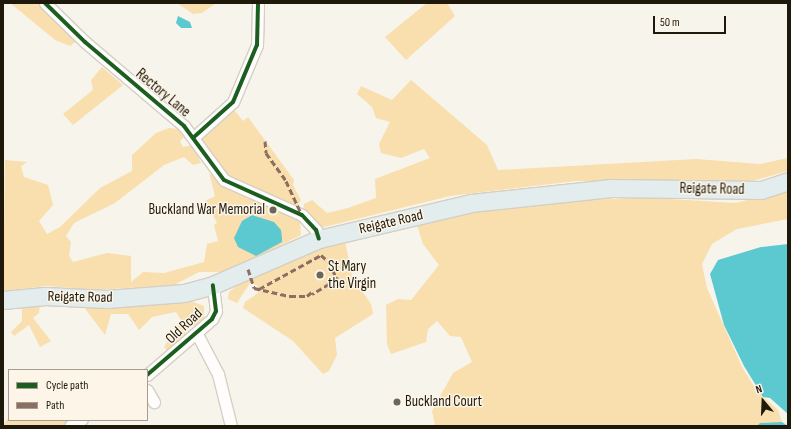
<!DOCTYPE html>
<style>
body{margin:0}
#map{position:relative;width:791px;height:429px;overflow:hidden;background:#f7f4ec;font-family:"Sofia Sans Condensed",sans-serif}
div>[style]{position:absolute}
.green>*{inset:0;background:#f8dfad}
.water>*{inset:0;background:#5cc8cf}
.roads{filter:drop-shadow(1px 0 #d4cfc5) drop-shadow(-1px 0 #d4cfc5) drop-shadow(0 1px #d4cfc5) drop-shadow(0 -1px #d4cfc5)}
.street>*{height:11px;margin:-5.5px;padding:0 5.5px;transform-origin:5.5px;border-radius:5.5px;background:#fefdfc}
.primary>*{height:17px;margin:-8.5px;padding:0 8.5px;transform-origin:8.5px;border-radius:8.5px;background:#e3eded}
.quiet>*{height:3px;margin-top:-1.5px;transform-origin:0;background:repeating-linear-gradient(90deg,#8d6e63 0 6px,transparent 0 9px)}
.cycleway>*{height:4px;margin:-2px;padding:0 2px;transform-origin:2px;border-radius:2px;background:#1b5e20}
.dots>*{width:11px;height:11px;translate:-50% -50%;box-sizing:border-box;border:2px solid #fcf5e8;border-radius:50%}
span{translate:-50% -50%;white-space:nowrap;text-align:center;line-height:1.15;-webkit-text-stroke:3px #fcf5e8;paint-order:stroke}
.street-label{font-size:15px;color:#1f190c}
.poi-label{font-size:15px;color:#1f190c}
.right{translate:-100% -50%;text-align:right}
.left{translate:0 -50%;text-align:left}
.frame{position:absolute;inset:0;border:4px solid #1f190c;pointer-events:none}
.legend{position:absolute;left:8px;top:369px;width:140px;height:52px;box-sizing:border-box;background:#fcf5e8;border:1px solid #a49d90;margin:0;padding:5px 7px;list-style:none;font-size:12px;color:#1f190c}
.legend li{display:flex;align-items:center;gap:8px;height:20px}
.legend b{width:20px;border:1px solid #a49d90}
.north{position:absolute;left:743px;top:381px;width:40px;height:40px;-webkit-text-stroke:3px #fcf5e8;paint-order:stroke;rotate:341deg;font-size:11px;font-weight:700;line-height:16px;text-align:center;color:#1f190c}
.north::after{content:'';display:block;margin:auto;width:14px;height:18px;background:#1f190c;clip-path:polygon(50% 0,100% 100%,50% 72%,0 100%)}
.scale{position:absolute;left:653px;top:16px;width:73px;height:18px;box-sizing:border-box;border:2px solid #1f190c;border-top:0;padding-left:5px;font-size:12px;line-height:14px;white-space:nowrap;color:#1f190c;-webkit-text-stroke:3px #fcf5e8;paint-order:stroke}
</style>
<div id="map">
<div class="green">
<i style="clip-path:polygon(10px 3px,38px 3px,77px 41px,70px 46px,55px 40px)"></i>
<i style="clip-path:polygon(177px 3px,216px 3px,202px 13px,193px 14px)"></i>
<i style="clip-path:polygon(427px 3px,447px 3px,455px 16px,406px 60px,385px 37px)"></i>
<i style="clip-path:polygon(102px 67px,123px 85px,73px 125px,63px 114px,93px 90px,91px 80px)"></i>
<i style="clip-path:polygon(411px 80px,487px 145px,498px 170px,696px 159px,760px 164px,788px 158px,788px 171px,749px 182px,576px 181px,450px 196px,320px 228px,303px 211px,304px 204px,312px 200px,327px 213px,348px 208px,376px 198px,375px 179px,430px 158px,424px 149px,401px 158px,381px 153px,379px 144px,390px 122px,376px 118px,372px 107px,357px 94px,361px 86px,392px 100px)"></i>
<i style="clip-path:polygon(232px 107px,243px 121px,248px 117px,294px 180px,293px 185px,301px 200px,297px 207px,227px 178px,201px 142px,202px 136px)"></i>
<i style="clip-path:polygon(169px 128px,178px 129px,184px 137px,180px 141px,183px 147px,193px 145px,201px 163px,193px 165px,184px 157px,164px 165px,115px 203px,74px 223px,66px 236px,71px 242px,69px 256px,73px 262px,107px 253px,131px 256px,131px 282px,143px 272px,164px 273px,204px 262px,207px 244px,218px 241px,214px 225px,217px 223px,205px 201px,215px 196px,209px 173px,223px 185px,292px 214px,300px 221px,301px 235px,227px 272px,199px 272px,174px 285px,96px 290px,47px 286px,3px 291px,5px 160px,27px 162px,21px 166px,24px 177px,48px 185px,53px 205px,39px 221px,47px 234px,60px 227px,100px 188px,132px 171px,132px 155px,156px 133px)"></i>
<i style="clip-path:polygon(788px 190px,788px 219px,737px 229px,725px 236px,712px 244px,702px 264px,707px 288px,742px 367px,757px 391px,778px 410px,782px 422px,757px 426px,435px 426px,432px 411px,453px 373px,472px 362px,461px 337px,450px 336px,437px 321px,428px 329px,426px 342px,391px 354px,387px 344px,386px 305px,398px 299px,411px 300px,439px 265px,423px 244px,416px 222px,464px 211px,573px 200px,654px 198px,735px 203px)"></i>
<i style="clip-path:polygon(345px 241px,352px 276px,371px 304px,373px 314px,335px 338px,337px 355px,329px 371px,323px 374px,293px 341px,243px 308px,245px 302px,258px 293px,257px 285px,250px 283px,237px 303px,228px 299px,229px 292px,242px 281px,300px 252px)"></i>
<i style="clip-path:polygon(188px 300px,204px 306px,204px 318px,194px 326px,190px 324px,185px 327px,185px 337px,168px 352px,164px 347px,181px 320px,176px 312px,152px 317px,139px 330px,128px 314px,111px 314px,105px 335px,83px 306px)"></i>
<i style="clip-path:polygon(40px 303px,39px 313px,33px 318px,51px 341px,40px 347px,29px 325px,14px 336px,11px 332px,22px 321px,22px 305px)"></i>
<i style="clip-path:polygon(7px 419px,9px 420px,72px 420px,62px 426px,3px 426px)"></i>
</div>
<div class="water">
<i style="clip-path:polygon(178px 16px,190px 22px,192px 28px,181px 28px,176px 23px)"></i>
<i style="clip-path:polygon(252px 215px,274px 222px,281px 230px,282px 238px,282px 242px,256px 256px,238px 247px,234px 238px,242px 221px)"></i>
<i style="clip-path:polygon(788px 244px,788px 414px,770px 398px,763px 397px,744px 366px,724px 325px,710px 274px,718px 260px,761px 247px)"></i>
<i style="clip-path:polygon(782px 422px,788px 426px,757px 426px,760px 423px)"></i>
</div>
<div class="roads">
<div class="street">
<i style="left:45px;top:3px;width:56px;rotate:44.3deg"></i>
<i style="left:85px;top:42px;width:130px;rotate:40.3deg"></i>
<i style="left:184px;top:126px;width:67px;rotate:53.5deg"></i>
<i style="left:224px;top:180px;width:85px;rotate:24.2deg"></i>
<i style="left:302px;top:215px;width:21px;rotate:47deg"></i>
<i style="left:316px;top:230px;width:9px;rotate:72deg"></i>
<i style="left:194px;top:137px;width:52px;rotate:-41.9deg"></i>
<i style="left:233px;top:102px;width:62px;rotate:-67.2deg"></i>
<i style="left:257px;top:45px;width:42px;rotate:-88.6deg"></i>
<i style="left:197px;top:334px;width:45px;rotate:62.3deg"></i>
<i style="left:218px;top:374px;width:54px;rotate:76deg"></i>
<i style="left:147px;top:375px;width:86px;rotate:-40.7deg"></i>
<i style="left:212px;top:319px;width:9px;rotate:-63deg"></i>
<i style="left:216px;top:311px;width:26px;rotate:-97deg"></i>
<i style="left:147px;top:390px;width:14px;rotate:60deg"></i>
<i style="left:70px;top:426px;width:13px;rotate:-29deg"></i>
</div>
<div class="primary">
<i style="left:3px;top:300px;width:42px;rotate:-5.4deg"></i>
<i style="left:45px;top:296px;width:62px;rotate:2.8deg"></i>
<i style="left:107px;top:299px;width:77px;rotate:-4.5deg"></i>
<i style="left:184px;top:293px;width:30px;rotate:-15deg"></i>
<i style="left:213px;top:285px;width:116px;rotate:-23.5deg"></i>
<i style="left:319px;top:239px;width:156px;rotate:-13.3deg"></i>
<i style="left:471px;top:203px;width:141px;rotate:-6.1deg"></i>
<i style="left:611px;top:188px;width:150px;rotate:0.8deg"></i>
<i style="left:761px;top:190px;width:28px;rotate:-18deg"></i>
</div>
</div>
<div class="quiet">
<i style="left:265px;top:141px;width:12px;rotate:85deg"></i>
<i style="left:266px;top:153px;width:34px;rotate:54deg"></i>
<i style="left:286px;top:181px;width:38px;rotate:65deg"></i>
<i style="left:248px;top:269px;width:20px;rotate:72deg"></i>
<i style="left:254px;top:288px;width:37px;rotate:13deg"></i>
<i style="left:290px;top:296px;width:17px"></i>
<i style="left:307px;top:296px;width:8px;rotate:-40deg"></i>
<i style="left:259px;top:289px;width:71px;rotate:-28.7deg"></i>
<i style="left:321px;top:255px;width:9px;rotate:41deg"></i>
<i style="left:328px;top:261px;width:20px;rotate:63deg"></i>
<i style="left:337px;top:279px;width:29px;rotate:149deg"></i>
</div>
<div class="cycleway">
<i style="left:45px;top:3px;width:56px;rotate:44.3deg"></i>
<i style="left:85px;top:42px;width:130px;rotate:40.3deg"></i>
<i style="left:184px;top:126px;width:67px;rotate:53.5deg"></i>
<i style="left:224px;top:180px;width:85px;rotate:24.2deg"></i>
<i style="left:302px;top:215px;width:21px;rotate:47deg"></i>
<i style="left:316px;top:230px;width:9px;rotate:72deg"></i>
<i style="left:194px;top:137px;width:52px;rotate:-41.9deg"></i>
<i style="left:233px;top:102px;width:62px;rotate:-67.2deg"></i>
<i style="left:257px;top:45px;width:42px;rotate:-88.6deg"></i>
<i style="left:147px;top:375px;width:86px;rotate:-40.7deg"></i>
<i style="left:212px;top:319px;width:9px;rotate:-63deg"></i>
<i style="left:216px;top:311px;width:26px;rotate:-97deg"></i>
</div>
<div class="dots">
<i style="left:273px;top:210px;background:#6b665a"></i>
<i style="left:320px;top:275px;background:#6b665a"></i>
<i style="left:397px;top:402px;background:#6b665a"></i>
</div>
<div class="street-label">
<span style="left:163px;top:93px;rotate:40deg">Rectory Lane</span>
<span style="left:712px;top:189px;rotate:1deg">Reigate Road</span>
<span style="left:391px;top:222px;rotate:-13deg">Reigate Road</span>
<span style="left:80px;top:297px;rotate:1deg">Reigate Road</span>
<span style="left:184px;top:326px;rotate:-43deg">Old Road</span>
</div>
<div class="poi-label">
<span class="right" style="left:265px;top:210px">Buckland War Memorial</span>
<span class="left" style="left:328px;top:275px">St Mary<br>the Virgin</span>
<span class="left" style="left:405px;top:402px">Buckland Court</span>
</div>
<div class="frame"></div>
<ul class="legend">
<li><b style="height:5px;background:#1b5e20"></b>Cycle path</li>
<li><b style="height:5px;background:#8d6e63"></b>Path</li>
</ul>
<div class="north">N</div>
<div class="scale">50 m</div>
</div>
